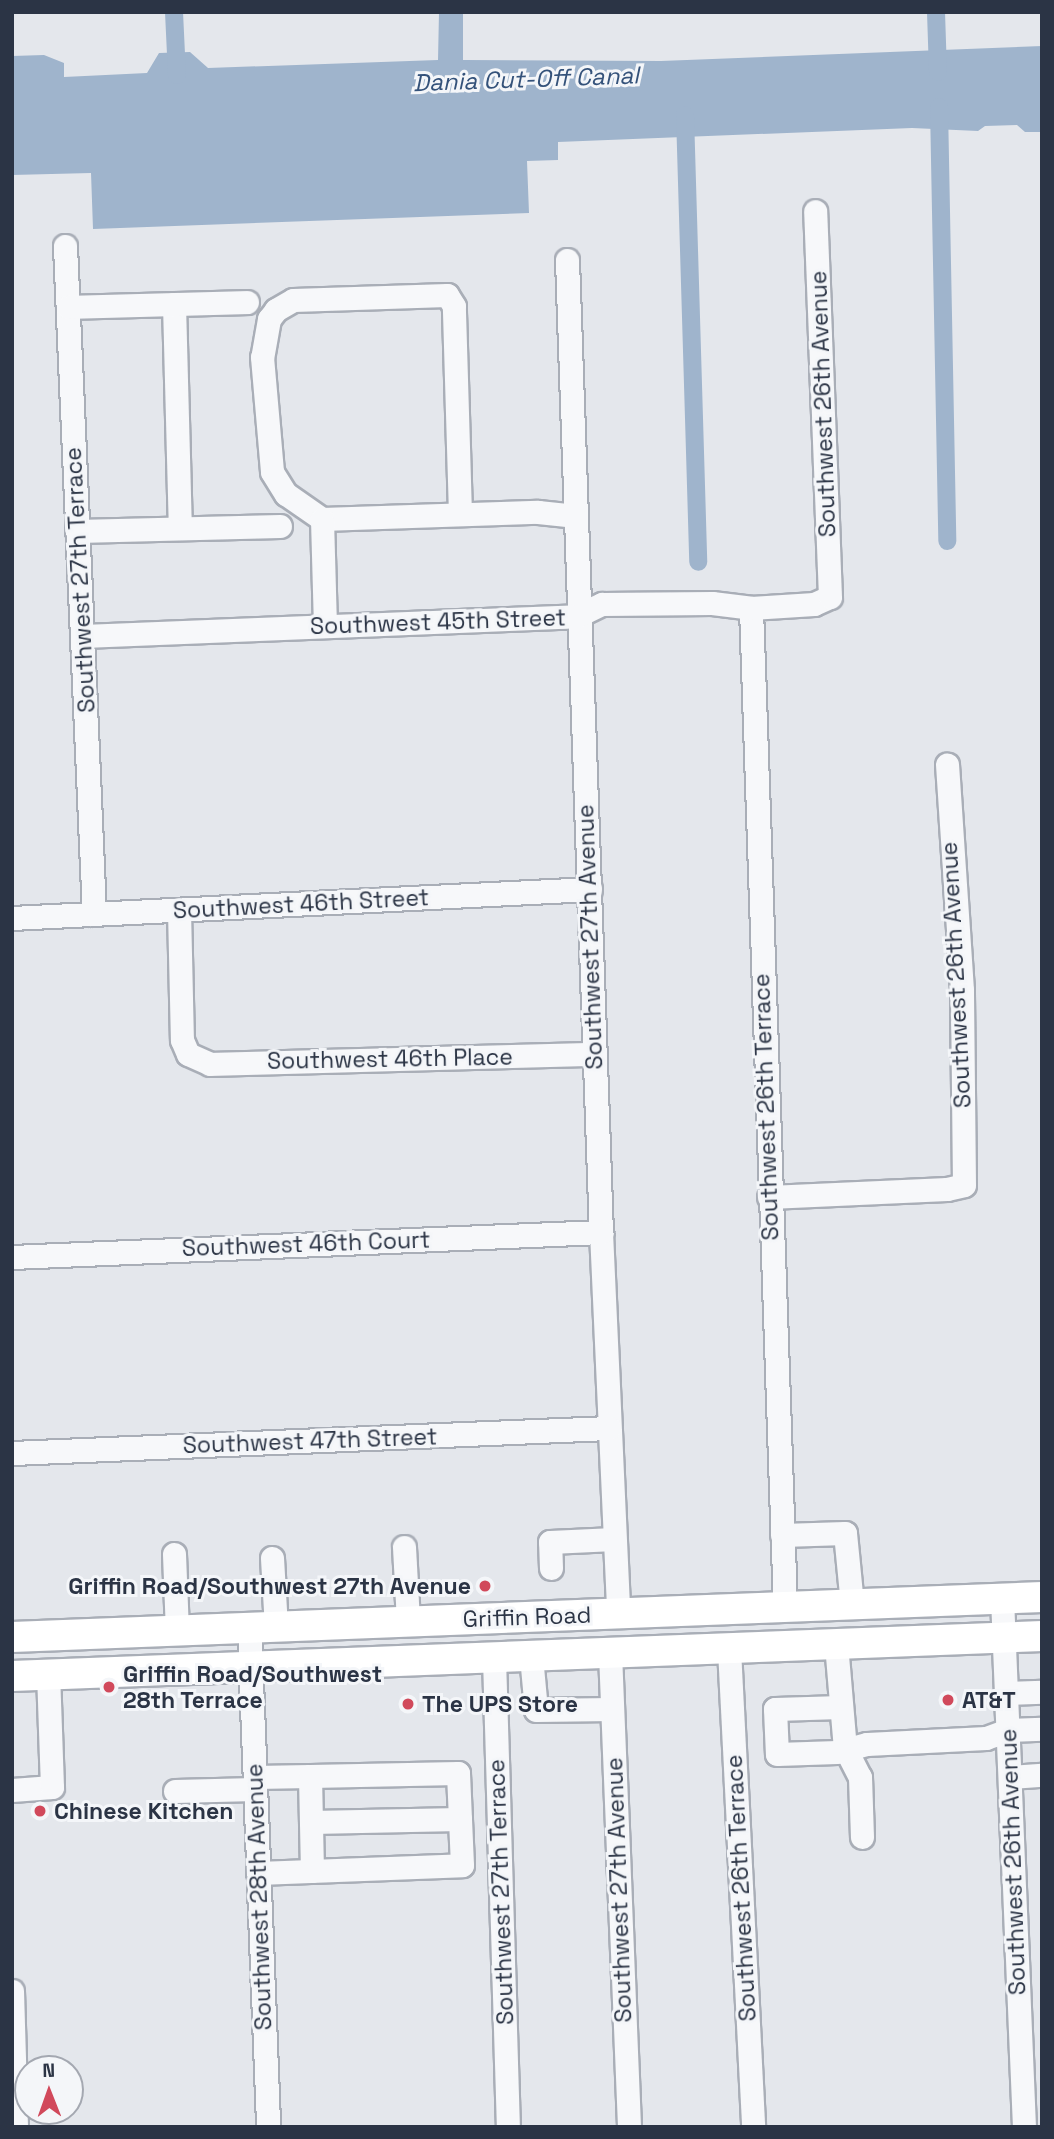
<!DOCTYPE html>
<style>
body{margin:0}
#map{position:relative;width:1054px;height:2139px;overflow:hidden;background:#e4e7ec;font-family:"Space Grotesk",sans-serif}
div>[style]{position:absolute}
.water>*{inset:0;background:#9fb4cc}
.canal>*{height:18px;margin:-9px;padding:0 9px;transform-origin:9px;border-radius:9px;background:#9fb4cc}
.roads{filter:drop-shadow(2px 0 #a9aeb7) drop-shadow(-2px 0 #a9aeb7) drop-shadow(0 2px #a9aeb7) drop-shadow(0 -2px #a9aeb7)}
.minor>*{height:23px;margin:-11.5px;padding:0 11.5px;transform-origin:11.5px;border-radius:11.5px;background:#f7f8fa}
.major>*{height:30px;margin:-15px;padding:0 15px;transform-origin:15px;border-radius:15px;background:#fff}
.dots>*{width:19px;height:19px;translate:-50% -50%;box-sizing:border-box;border:4px solid #f4f6f9;border-radius:50%}
span{translate:-50% -50%;white-space:nowrap;text-align:center;line-height:1.15;-webkit-text-stroke:6px #f4f6f9;paint-order:stroke}
.street-label{font-size:23px;color:#2b3445}
.poi-label{font-size:23px;color:#2b3445;font-weight:700}
.right{translate:-100% -50%;text-align:right}
.left{translate:0 -50%;text-align:left}
.water-label{font-size:24px;color:#34527a;font-style:italic}
.frame{position:absolute;inset:0;border:14px solid #2b3445;pointer-events:none}
.north{position:absolute;left:14px;top:2055px;width:70px;height:70px;box-sizing:border-box;background:#f4f6f9;border:2px solid #a4a8b1;border-radius:50%;rotate:359deg;font-size:19px;font-weight:700;line-height:28px;text-align:center;color:#2b3445}
.north::after{content:'';display:block;margin:auto;width:24px;height:32px;background:#d1495b;clip-path:polygon(50% 0,100% 100%,50% 72%,0 100%)}
</style>
<div id="map">
<div class="water">
<i style="clip-path:polygon(439px 12px,463px 12px,463px 60px,661px 61px,1042px 46px,1042px 132px,1025px 132px,1017px 125px,985px 126px,978px 131px,912px 128px,558px 142px,558px 160px,527px 161px,529px 213px,93px 229px,91px 173px,12px 175px,12px 56px,44px 55px,64px 63px,64px 77px,147px 73px,159px 53px,190px 52px,208px 68px,438px 60px)"></i>
</div>
<div class="canal">
<i style="left:174px;top:12px;width:63px;rotate:87.3deg"></i>
<i style="left:936px;top:12px;width:60px;rotate:88.1deg"></i>
<i style="left:939px;top:107px;width:434px;rotate:88.9deg"></i>
<i style="left:685px;top:115px;width:447px;rotate:88.3deg"></i>
</div>
<div class="roads">
<div class="minor">
<i style="left:65px;top:246px;width:669px;rotate:87.51deg"></i>
<i style="left:567px;top:260px;width:973px;rotate:88deg"></i>
<i style="left:601px;top:1232px;width:381px;rotate:87.4deg"></i>
<i style="left:174px;top:304px;width:224px;rotate:88.5deg"></i>
<i style="left:68px;top:307px;width:179px;rotate:-1.6deg"></i>
<i style="left:460px;top:514px;width:208px;rotate:-91.7deg"></i>
<i style="left:454px;top:306px;width:13px;rotate:-122deg"></i>
<i style="left:447px;top:295px;width:154px;rotate:178.1deg"></i>
<i style="left:293px;top:300px;width:20px;rotate:150deg"></i>
<i style="left:276px;top:310px;width:11px;rotate:128deg"></i>
<i style="left:269px;top:319px;width:39px;rotate:100deg"></i>
<i style="left:262px;top:357px;width:115px;rotate:85deg"></i>
<i style="left:272px;top:472px;width:26px;rotate:58deg"></i>
<i style="left:286px;top:494px;width:44px;rotate:34.8deg"></i>
<i style="left:322px;top:519px;width:216px;rotate:-1.9deg"></i>
<i style="left:538px;top:512px;width:36px;rotate:6deg"></i>
<i style="left:322px;top:519px;width:107px;rotate:88.4deg"></i>
<i style="left:77px;top:531px;width:203px;rotate:-1.4deg"></i>
<i style="left:751px;top:608px;width:1000px;rotate:88.05deg"></i>
<i style="left:83px;top:636px;width:494px;rotate:-2.3deg"></i>
<i style="left:577px;top:616px;width:28px;rotate:-26deg"></i>
<i style="left:602px;top:604px;width:110px;rotate:-0.5deg"></i>
<i style="left:712px;top:603px;width:39px;rotate:7deg"></i>
<i style="left:751px;top:608px;width:63px;rotate:-3.6deg"></i>
<i style="left:814px;top:604px;width:17px;rotate:-24deg"></i>
<i style="left:830px;top:597px;width:386px;rotate:-92.2deg"></i>
<i style="left:179px;top:910px;width:130px;rotate:88.7deg"></i>
<i style="left:182px;top:1040px;width:15px;rotate:67deg"></i>
<i style="left:188px;top:1054px;width:24px;rotate:24deg"></i>
<i style="left:210px;top:1064px;width:385px;rotate:-1.5deg"></i>
<i style="left:12px;top:918px;width:579px;rotate:-2.87deg"></i>
<i style="left:769px;top:1197px;width:178px;rotate:-2.6deg"></i>
<i style="left:947px;top:1189px;width:17px;rotate:-13deg"></i>
<i style="left:964px;top:1185px;width:195px;rotate:-90.6deg"></i>
<i style="left:962px;top:990px;width:226px;rotate:-93.8deg"></i>
<i style="left:12px;top:1257px;width:590px;rotate:-2.43deg"></i>
<i style="left:12px;top:1453px;width:598px;rotate:-2.4deg"></i>
<i style="left:782px;top:1535px;width:63px;rotate:-1.8deg"></i>
<i style="left:845px;top:1533px;width:71px;rotate:84.4deg"></i>
<i style="left:404px;top:1547px;width:74px;rotate:86.9deg"></i>
<i style="left:174px;top:1554px;width:77px;rotate:87.8deg"></i>
<i style="left:272px;top:1558px;width:69px;rotate:86.7deg"></i>
<i style="left:551px;top:1568px;width:26px;rotate:-92deg"></i>
<i style="left:550px;top:1542px;width:64px;rotate:-2.7deg"></i>
<i style="left:1002px;top:1598px;width:529px;rotate:87.62deg"></i>
<i style="left:249px;top:1628px;width:499px;rotate:87.8deg"></i>
<i style="left:836px;top:1644px;width:104px;rotate:85.1deg"></i>
<i style="left:845px;top:1748px;width:33px;rotate:63deg"></i>
<i style="left:860px;top:1777px;width:60px;rotate:88.1deg"></i>
<i style="left:729px;top:1649px;width:479px;rotate:87.1deg"></i>
<i style="left:610px;top:1653px;width:474px;rotate:87.7deg"></i>
<i style="left:531px;top:1656px;width:54px;rotate:84.7deg"></i>
<i style="left:536px;top:1710px;width:76px;rotate:-0.8deg"></i>
<i style="left:494px;top:1658px;width:469px;rotate:88.3deg"></i>
<i style="left:1006px;top:1693px;width:36px;rotate:-2deg"></i>
<i style="left:841px;top:1707px;width:66px;rotate:178.3deg"></i>
<i style="left:775px;top:1709px;width:45px;rotate:87.5deg"></i>
<i style="left:777px;top:1754px;width:60px;rotate:-1.9deg"></i>
<i style="left:837px;top:1752px;width:31px;rotate:-15deg"></i>
<i style="left:867px;top:1744px;width:119px;rotate:-2.9deg"></i>
<i style="left:986px;top:1738px;width:23px;rotate:-20deg"></i>
<i style="left:1008px;top:1730px;width:34px;rotate:-2deg"></i>
<i style="left:255px;top:1777px;width:55px;rotate:-1deg"></i>
<i style="left:1010px;top:1777px;width:32px;rotate:-4deg"></i>
<i style="left:12px;top:1790px;width:40px;rotate:-4.3deg"></i>
<i style="left:52px;top:1787px;width:112px;rotate:-92deg"></i>
<i style="left:175px;top:1791px;width:80px;rotate:-1.4deg"></i>
<i style="left:311px;top:1822px;width:149px;rotate:-1.2deg"></i>
<i style="left:258px;top:1873px;width:204px;rotate:-2.2deg"></i>
<i style="left:462px;top:1865px;width:92px;rotate:-92.5deg"></i>
<i style="left:458px;top:1773px;width:148px;rotate:178.8deg"></i>
<i style="left:310px;top:1776px;width:95px;rotate:88.8deg"></i>
<i style="left:12px;top:1991px;width:136px;rotate:88.3deg"></i>
</div>
<div class="major">
<i style="left:12px;top:1637px;width:1031px;rotate:-2.22deg"></i>
<i style="left:12px;top:1676px;width:1031px;rotate:-2.22deg"></i>
</div>
</div>
<div class="dots">
<i style="left:485px;top:1586px;background:#d1495b"></i>
<i style="left:109px;top:1687px;background:#d1495b"></i>
<i style="left:948px;top:1700px;background:#d1495b"></i>
<i style="left:408px;top:1704px;background:#d1495b"></i>
<i style="left:40px;top:1811px;background:#d1495b"></i>
</div>
<div class="street-label">
<span style="left:823px;top:404px;rotate:-92deg">Southwest 26th Avenue</span>
<span style="left:80px;top:580px;rotate:-93deg">Southwest 27th Terrace</span>
<span style="left:438px;top:622px;rotate:-2deg">Southwest 45th Street</span>
<span style="left:301px;top:904px;rotate:-3deg">Southwest 46th Street</span>
<span style="left:590px;top:937px;rotate:-92deg">Southwest 27th Avenue</span>
<span style="left:956px;top:975px;rotate:-93deg">Southwest 26th Avenue</span>
<span style="left:390px;top:1059px;rotate:-1deg">Southwest 46th Place</span>
<span style="left:766px;top:1107px;rotate:-92deg">Southwest 26th Terrace</span>
<span style="left:306px;top:1244px;rotate:-2deg">Southwest 46th Court</span>
<span style="left:310px;top:1441px;rotate:-2deg">Southwest 47th Street</span>
<span style="left:527px;top:1617px;rotate:-2deg">Griffin Road</span>
<span style="left:1013px;top:1862px;rotate:-92deg">Southwest 26th Avenue</span>
<span style="left:741px;top:1888px;rotate:-93deg">Southwest 26th Terrace</span>
<span style="left:619px;top:1890px;rotate:-92deg">Southwest 27th Avenue</span>
<span style="left:501px;top:1892px;rotate:-92deg">Southwest 27th Terrace</span>
<span style="left:259px;top:1897px;rotate:-92deg">Southwest 28th Avenue</span>
</div>
<div class="poi-label">
<span class="right" style="left:471px;top:1586px">Griffin Road/Southwest 27th Avenue</span>
<span class="left" style="left:123px;top:1687px">Griffin Road/Southwest<br>28th Terrace</span>
<span class="left" style="left:962px;top:1700px">AT&amp;T</span>
<span class="left" style="left:422px;top:1704px">The UPS Store</span>
<span class="left" style="left:54px;top:1811px">Chinese Kitchen</span>
</div>
<div class="water-label">
<span style="left:526px;top:79px;rotate:-2deg">Dania Cut-Off Canal</span>
</div>
<div class="frame"></div>
<div class="north">N</div>
</div>
